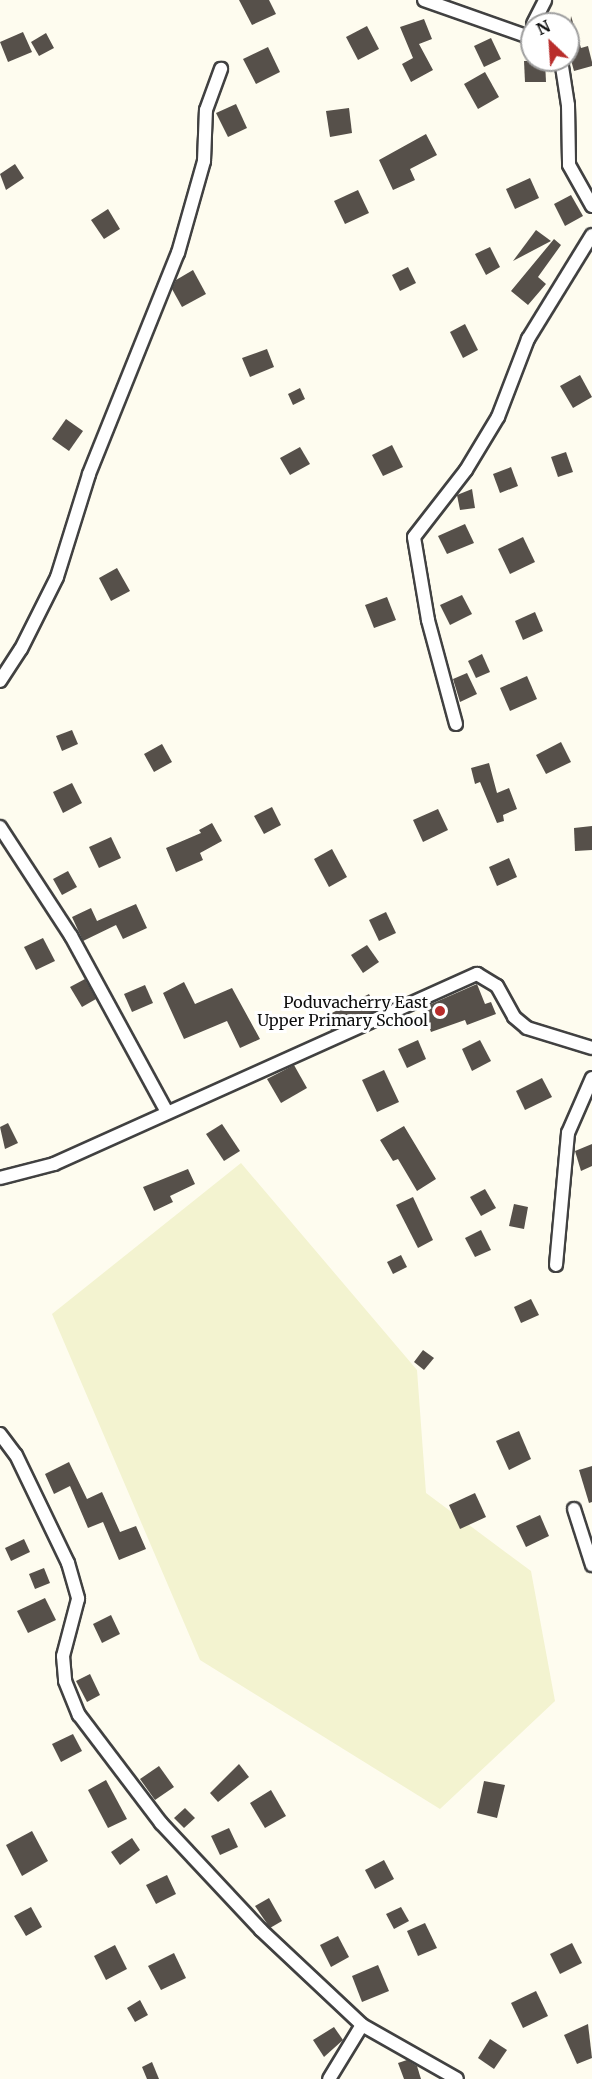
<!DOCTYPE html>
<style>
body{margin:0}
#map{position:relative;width:592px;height:2079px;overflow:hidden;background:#fefcef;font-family:Merriweather,serif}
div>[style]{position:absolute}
.farmland>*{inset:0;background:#f3f3d0}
.building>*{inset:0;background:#56504a}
.roads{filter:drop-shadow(2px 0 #414141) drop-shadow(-2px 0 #414141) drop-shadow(0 2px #414141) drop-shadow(0 -2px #414141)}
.minor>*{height:12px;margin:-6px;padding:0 6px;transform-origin:6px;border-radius:6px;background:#fff}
.dots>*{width:16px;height:16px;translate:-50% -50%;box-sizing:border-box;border:3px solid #fff;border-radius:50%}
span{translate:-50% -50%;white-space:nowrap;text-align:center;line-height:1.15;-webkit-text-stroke:6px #fff;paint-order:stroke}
.poi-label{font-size:16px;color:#0e0e0e}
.right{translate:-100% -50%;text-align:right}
.north{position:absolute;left:520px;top:12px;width:60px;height:60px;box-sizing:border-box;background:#fff;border:2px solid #9f9f9f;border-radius:50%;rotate:335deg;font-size:16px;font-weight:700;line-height:24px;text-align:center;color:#0e0e0e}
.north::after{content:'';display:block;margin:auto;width:21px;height:27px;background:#b92d2b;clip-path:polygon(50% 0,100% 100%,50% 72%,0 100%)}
</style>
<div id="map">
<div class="farmland">
<i style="clip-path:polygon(241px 1163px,417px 1370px,426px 1493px,531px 1571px,555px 1701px,440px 1809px,200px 1660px,52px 1314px)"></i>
</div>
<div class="building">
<i style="clip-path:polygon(239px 0,269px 0,276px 14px,252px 25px)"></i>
<i style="clip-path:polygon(571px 16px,581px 48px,588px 46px,592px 62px,592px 66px,574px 71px,568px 49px)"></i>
<i style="clip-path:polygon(424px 19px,432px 39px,419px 44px,433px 70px,411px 82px,402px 64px,413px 58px,400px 27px)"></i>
<i style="clip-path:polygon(367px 26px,379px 49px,358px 60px,346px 37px)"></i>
<i style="clip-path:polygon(23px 32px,32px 52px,8px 62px,0 42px)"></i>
<i style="clip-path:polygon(46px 33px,54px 48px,39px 56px,31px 42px)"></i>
<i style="clip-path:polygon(491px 38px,501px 59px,484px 67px,474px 46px)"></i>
<i style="clip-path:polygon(268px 47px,280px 72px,256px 84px,243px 59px)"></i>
<i style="clip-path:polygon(524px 61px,545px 61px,546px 82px,525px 82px)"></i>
<i style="clip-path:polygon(485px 72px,499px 97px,478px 109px,464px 84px)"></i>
<i style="clip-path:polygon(236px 104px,247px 128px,228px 137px,216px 113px)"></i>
<i style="clip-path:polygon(349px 108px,352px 133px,330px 137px,326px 111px)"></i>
<i style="clip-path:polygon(426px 134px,437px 155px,410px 169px,415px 180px,393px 190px,379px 160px)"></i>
<i style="clip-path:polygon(15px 164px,24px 178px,6px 190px,0 174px)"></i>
<i style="clip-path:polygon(530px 178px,539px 198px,515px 209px,506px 189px)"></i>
<i style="clip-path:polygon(358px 190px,369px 213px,345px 224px,334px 201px)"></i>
<i style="clip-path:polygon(571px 195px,583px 216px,565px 226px,554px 204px)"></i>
<i style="clip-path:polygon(108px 209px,120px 229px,104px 239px,91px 220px)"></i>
<i style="clip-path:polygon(536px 230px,551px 241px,513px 261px)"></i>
<i style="clip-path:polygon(554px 239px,561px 245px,538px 277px,546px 284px,528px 305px,511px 291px)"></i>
<i style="clip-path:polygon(490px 247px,500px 267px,486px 275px,475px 254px)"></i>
<i style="clip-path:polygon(408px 267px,416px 283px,400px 291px,392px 275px)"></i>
<i style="clip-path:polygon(193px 270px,206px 294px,182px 307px,172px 289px,176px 280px)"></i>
<i style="clip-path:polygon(465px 324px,478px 350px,463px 358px,450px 332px)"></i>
<i style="clip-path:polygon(267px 349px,274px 367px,250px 377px,242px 358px)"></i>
<i style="clip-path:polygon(580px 375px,592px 397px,573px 408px,560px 386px)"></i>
<i style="clip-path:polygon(300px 388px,305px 399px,293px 405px,288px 394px)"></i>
<i style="clip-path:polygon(66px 419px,83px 431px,69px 451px,52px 439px)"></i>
<i style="clip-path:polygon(392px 445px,403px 467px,383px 476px,372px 455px)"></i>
<i style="clip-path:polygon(300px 447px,310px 464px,290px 475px,280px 458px)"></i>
<i style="clip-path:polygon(566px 452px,573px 472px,558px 477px,551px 457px)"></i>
<i style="clip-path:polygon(511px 467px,518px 486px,500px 493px,493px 474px)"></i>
<i style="clip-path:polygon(472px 489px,475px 508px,460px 510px,457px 495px)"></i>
<i style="clip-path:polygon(465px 524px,474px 543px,447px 554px,438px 536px)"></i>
<i style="clip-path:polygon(523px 537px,535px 562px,510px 574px,498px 549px)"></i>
<i style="clip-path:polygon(117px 568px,130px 591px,111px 601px,99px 578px)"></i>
<i style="clip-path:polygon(462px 595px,472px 614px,450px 625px,440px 605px)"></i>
<i style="clip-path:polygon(387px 597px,396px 620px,374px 628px,365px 605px)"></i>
<i style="clip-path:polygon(535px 612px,543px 631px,523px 640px,515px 621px)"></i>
<i style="clip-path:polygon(482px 654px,490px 672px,476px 678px,468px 661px)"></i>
<i style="clip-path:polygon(467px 673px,477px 694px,460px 702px,453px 679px)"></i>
<i style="clip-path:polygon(527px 676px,537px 699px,510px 711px,500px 688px)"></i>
<i style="clip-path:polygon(72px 730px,78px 744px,62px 751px,56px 736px)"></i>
<i style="clip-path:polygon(561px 742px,571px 762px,546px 774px,536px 755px)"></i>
<i style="clip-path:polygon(162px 744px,172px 762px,154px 772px,144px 754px)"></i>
<i style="clip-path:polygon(489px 763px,497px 793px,509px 788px,517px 809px,503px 815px,504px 821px,497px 823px,480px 782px,475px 784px,471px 768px)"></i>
<i style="clip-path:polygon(72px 783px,82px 803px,63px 813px,53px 792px)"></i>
<i style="clip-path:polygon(272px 807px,281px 825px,264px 834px,254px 816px)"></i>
<i style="clip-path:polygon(438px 809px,448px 830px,423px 842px,413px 820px)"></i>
<i style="clip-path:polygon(212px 823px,222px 841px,200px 853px,203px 860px,176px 872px,166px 848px,201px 833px,199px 830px)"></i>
<i style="clip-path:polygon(592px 826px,592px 850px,575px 851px,574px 828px)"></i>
<i style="clip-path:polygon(111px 837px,121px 858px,99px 868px,89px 847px)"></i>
<i style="clip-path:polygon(332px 849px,347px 877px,329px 887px,314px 859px)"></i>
<i style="clip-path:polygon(509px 858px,517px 877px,497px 886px,489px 867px)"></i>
<i style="clip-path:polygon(68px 871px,77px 887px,62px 895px,53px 879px)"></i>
<i style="clip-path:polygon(136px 904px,147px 928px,123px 939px,116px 925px,83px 941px,72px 917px,91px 908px,97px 921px)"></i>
<i style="clip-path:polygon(386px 912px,396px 933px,379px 941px,369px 920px)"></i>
<i style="clip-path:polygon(43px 938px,55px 961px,36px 970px,24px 947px)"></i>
<i style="clip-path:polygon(367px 945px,379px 962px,363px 973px,351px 955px)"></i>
<i style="clip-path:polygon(85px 979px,96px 999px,82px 1007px,70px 987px)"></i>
<i style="clip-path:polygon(184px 982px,195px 1004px,232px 988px,260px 1039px,240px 1048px,227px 1021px,184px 1039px,163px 993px)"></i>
<i style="clip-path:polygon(477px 984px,485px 1004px,491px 1002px,496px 1014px,467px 1025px,465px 1020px,431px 1032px,422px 1008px)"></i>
<i style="clip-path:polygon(145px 985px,153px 1003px,132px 1012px,124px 994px)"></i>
<i style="clip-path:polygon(369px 994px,377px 1010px,331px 1030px,324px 1017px)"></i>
<i style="clip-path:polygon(418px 1040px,426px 1059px,407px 1068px,398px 1049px)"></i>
<i style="clip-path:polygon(480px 1040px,491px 1061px,472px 1071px,462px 1049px)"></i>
<i style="clip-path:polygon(294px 1065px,307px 1088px,281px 1103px,267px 1079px)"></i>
<i style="clip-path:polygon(384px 1070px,399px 1102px,377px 1112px,362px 1080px)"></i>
<i style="clip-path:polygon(542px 1078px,552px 1097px,525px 1110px,516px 1091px)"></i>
<i style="clip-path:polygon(8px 1123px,18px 1143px,5px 1149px,0 1127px)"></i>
<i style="clip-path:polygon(222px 1124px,240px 1151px,224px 1161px,206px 1134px)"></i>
<i style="clip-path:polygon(404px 1126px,436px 1179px,417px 1191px,398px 1159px,393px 1161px,380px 1140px)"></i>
<i style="clip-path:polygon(592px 1144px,592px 1166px,581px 1171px,575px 1151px)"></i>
<i style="clip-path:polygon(188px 1169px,195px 1184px,170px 1196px,173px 1202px,154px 1211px,143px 1187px)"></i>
<i style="clip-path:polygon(485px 1189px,496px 1208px,481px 1216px,470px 1197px)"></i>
<i style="clip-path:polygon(413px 1197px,433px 1240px,418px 1248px,396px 1205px)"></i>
<i style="clip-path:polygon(514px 1204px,528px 1207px,524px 1229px,509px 1226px)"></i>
<i style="clip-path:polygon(481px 1230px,491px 1250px,475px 1257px,465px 1238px)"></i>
<i style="clip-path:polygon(401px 1255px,407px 1267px,393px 1274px,387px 1262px)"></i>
<i style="clip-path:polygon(531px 1299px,539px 1315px,521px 1323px,514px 1307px)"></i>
<i style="clip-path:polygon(423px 1350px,434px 1358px,424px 1370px,414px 1362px)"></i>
<i style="clip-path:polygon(519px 1431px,531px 1459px,509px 1470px,496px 1441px)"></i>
<i style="clip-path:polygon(69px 1462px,87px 1499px,102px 1492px,120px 1532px,136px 1526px,146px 1549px,119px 1560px,103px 1522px,88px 1528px,70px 1486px,54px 1494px,45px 1474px)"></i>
<i style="clip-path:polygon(592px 1466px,592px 1502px,589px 1503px,579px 1470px)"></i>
<i style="clip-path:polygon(475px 1493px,486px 1517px,460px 1529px,449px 1505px)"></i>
<i style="clip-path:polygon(540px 1515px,549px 1536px,526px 1547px,516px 1526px)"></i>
<i style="clip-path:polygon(24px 1539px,30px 1552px,11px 1561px,5px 1548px)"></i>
<i style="clip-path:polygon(44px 1568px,50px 1583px,35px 1589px,29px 1574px)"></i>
<i style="clip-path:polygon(45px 1598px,56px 1620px,28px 1633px,17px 1611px)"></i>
<i style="clip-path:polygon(111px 1615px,120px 1634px,102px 1643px,93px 1624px)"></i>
<i style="clip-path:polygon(90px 1674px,100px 1695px,87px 1702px,76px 1681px)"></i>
<i style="clip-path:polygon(73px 1734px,82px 1751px,61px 1762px,52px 1744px)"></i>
<i style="clip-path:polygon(239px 1764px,249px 1777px,218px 1802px,210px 1793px)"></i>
<i style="clip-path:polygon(159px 1766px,174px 1787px,155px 1800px,140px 1779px)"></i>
<i style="clip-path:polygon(106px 1780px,127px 1819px,108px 1828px,88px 1790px)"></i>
<i style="clip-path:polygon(484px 1781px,505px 1785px,497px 1818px,477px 1813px)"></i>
<i style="clip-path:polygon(271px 1790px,286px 1816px,265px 1828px,250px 1803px)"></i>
<i style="clip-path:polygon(185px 1808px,195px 1818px,184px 1828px,174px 1818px)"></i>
<i style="clip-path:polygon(229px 1828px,238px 1847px,220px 1855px,211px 1836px)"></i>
<i style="clip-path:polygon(32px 1831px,48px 1861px,22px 1876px,6px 1845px)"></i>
<i style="clip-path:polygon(132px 1838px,140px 1850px,120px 1865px,111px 1852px)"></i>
<i style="clip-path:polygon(384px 1860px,394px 1879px,375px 1889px,365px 1870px)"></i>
<i style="clip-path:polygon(167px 1875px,176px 1894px,156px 1904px,146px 1885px)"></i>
<i style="clip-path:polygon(269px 1898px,282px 1921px,270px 1928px,255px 1906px)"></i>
<i style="clip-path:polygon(31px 1907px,42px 1927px,26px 1936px,14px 1916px)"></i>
<i style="clip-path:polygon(401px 1907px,409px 1921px,394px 1929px,386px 1914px)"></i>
<i style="clip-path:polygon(425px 1923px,437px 1948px,418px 1956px,407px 1931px)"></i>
<i style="clip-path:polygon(338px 1936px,349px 1957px,331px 1967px,320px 1945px)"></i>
<i style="clip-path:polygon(572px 1943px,582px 1963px,560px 1974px,550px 1954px)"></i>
<i style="clip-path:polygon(115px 1945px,127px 1969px,106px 1980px,94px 1956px)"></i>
<i style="clip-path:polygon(174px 1953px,186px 1978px,161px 1990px,148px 1966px)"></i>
<i style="clip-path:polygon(378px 1965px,389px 1991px,362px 2002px,352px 1976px)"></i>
<i style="clip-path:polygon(536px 1991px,548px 2016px,523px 2028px,511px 2003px)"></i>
<i style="clip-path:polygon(140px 2000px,148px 2015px,135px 2022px,127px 2008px)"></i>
<i style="clip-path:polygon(588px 2024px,592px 2058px,577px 2064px,564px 2035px)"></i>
<i style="clip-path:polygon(334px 2027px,343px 2040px,324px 2057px,313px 2040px)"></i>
<i style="clip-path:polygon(490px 2039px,507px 2050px,494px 2069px,478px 2058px)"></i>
<i style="clip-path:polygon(407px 2060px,417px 2066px,421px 2079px,404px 2079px,398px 2063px)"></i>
<i style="clip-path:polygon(152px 2062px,159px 2079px,147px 2079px,142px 2067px)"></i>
</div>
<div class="roads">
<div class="minor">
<i style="left:424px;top:0;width:114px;rotate:19.4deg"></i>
<i style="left:533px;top:24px;width:27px;rotate:-63deg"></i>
<i style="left:561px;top:60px;width:46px;rotate:81.2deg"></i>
<i style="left:568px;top:105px;width:60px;rotate:89deg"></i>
<i style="left:569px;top:165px;width:47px;rotate:60.7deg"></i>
<i style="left:0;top:681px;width:38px;rotate:-57deg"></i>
<i style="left:21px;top:649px;width:80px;rotate:-63.4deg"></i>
<i style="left:57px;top:577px;width:108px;rotate:-72.7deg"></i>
<i style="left:89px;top:474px;width:238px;rotate:-68.1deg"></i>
<i style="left:178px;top:253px;width:96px;rotate:-74.2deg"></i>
<i style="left:204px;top:161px;width:51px;rotate:-87.8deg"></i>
<i style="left:206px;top:110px;width:44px;rotate:-69.9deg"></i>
<i style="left:456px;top:724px;width:108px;rotate:-105.1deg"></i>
<i style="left:428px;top:620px;width:84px;rotate:-99.6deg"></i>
<i style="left:414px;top:537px;width:85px;rotate:-52.2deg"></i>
<i style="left:466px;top:470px;width:62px;rotate:-58.9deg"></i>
<i style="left:498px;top:417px;width:84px;rotate:-69deg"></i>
<i style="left:528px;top:339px;width:122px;rotate:-58.4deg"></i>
<i style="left:0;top:827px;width:130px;rotate:56.9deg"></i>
<i style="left:71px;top:936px;width:200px;rotate:61.4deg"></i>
<i style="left:0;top:1178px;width:56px;rotate:-14.5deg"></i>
<i style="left:54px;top:1164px;width:464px;rotate:-24.2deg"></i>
<i style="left:477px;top:974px;width:23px;rotate:31deg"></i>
<i style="left:497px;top:986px;width:35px;rotate:61deg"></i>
<i style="left:514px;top:1017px;width:17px;rotate:40deg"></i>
<i style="left:527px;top:1028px;width:68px;rotate:17.1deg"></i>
<i style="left:556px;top:1265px;width:133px;rotate:-84.8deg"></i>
<i style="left:568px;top:1133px;width:60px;rotate:-66.4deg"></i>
<i style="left:0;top:1434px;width:26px;rotate:53deg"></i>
<i style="left:16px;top:1455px;width:120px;rotate:64.3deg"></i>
<i style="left:68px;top:1563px;width:37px;rotate:74deg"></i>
<i style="left:78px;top:1599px;width:59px;rotate:104.7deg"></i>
<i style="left:63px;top:1656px;width:25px;rotate:85deg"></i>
<i style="left:65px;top:1681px;width:37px;rotate:68deg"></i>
<i style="left:79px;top:1715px;width:136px;rotate:52.8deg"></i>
<i style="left:161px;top:1823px;width:146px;rotate:46.9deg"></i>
<i style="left:261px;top:1930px;width:139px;rotate:43.2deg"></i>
<i style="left:362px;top:2025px;width:63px;rotate:121.4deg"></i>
<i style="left:574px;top:1509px;width:59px;rotate:72.2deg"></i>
<i style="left:362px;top:2025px;width:109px;rotate:29.6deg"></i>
</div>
</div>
<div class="dots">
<i style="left:440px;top:1011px;background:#b92d2b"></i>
</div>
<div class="poi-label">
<span class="right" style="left:428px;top:1011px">Poduvacherry East<br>Upper Primary School</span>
</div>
<div class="north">N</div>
</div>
